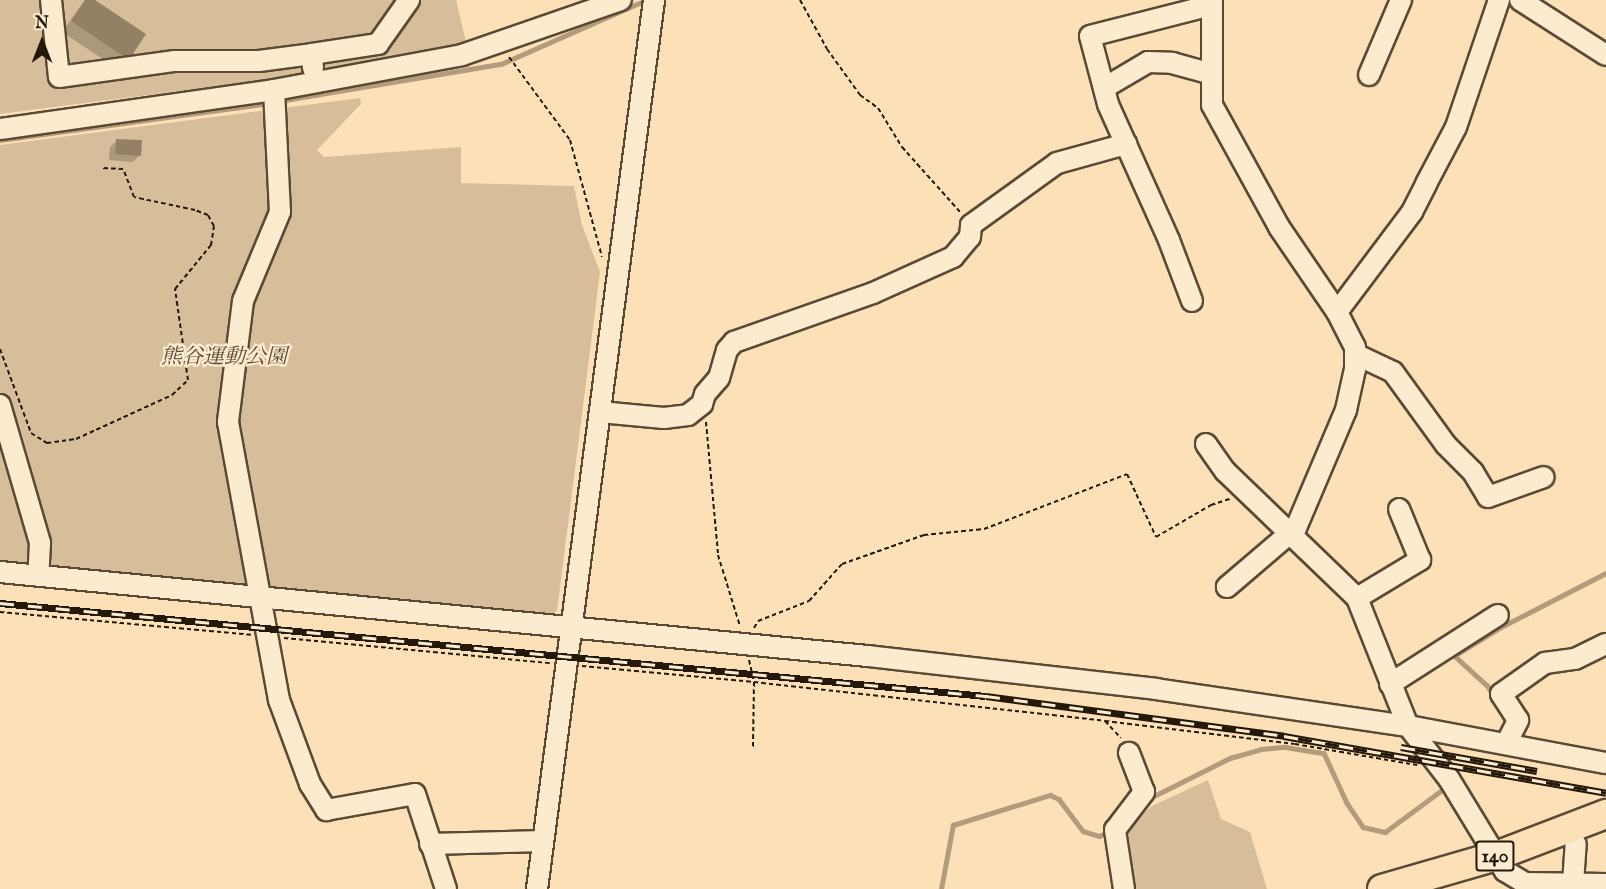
<!DOCTYPE html>
<meta charset="utf-8">
<style>
body{margin:0}
#map{position:relative;width:1606px;height:889px;overflow:hidden;background:#fce0b7;font-family:"IM FELL English","Noto Serif JP",serif}
div>[style]{position:absolute}
.green>*{inset:0;background:#d7be9a}
.shadow>*{inset:0;background:#0003}
.stream>*{height:4.5px;margin:-2.25px;padding:0 2.25px;transform-origin:2.25px;border-radius:2.25px;background:#b39c7c}
.building>*{inset:0;background:#948064}
.path>*{height:2px;margin-top:-1px;transform-origin:0;background:repeating-linear-gradient(90deg,#24180a 0 4.5px,transparent 0 7.5px)}
.roads{filter:drop-shadow(2px 0 #5a4a35) drop-shadow(-2px 0 #5a4a35) drop-shadow(0 2px #5a4a35) drop-shadow(0 -2px #5a4a35)}
.minor>*{height:20px;margin:-10px;padding:0 10px;transform-origin:10px;border-radius:10px;background:#fdebd0}
.highway>*{height:28px;margin:-14px;padding:0 14px;transform-origin:14px;border-radius:14px;background:#fce0b7}
.rail>*{height:7px;margin-top:-3.5px;transform-origin:0;background:repeating-linear-gradient(90deg,#fdebd0 0 14px,#24180a 0 28px);box-sizing:border-box;border-block:2px solid #24180a}
span{translate:-50% -50%;white-space:nowrap;text-align:center;line-height:1.15;-webkit-text-stroke:4.5px #fdebd0;paint-order:stroke}
.shield-label span{padding:2px 4px;background:#fdebd0;border:2px solid;border-radius:4px;-webkit-text-stroke-width:0}
.shield-label{font-size:20px;color:#24180a;font-weight:700}
.park-label{font-size:21px;color:#5a4a35;font-style:italic}
.north{position:absolute;left:12px;top:12px;width:60px;height:60px;-webkit-text-stroke:4px #fdebd0;paint-order:stroke;rotate:0deg;font-size:16px;font-weight:700;line-height:24px;text-align:center;color:#24180a}
.north::after{content:'';display:block;margin:auto;width:21px;height:27px;background:#24180a;clip-path:polygon(50% 0,100% 100%,50% 72%,0 100%)}
</style>
<div id="map">
<div class="green">
<i style="clip-path:polygon(0 0,456px 0,466px 42px,379px 65px,0 114px)"></i>
<i style="clip-path:polygon(360px 98px,361px 104px,317px 150px,324px 157px,461px 147px,461px 183px,574px 186px,582px 225px,600px 272px,557px 611px,549px 615px,0 564px,0 145px)"></i>
<i style="clip-path:polygon(1208px 780px,1221px 819px,1250px 832px,1267px 889px,1136px 889px,1126px 829px,1152px 806px)"></i>
</div>
<div class="shadow">
<i style="clip-path:polygon(85px 0,92px 0,144px 34px,118px 69px,62px 32px)"></i>
<i style="clip-path:polygon(117px 141px,140px 155px,133px 162px,109px 160px,110px 147px)"></i>
</div>
<div class="stream">
<i style="left:279px;top:101px;width:225px;rotate:-9.5deg"></i>
<i style="left:501px;top:64px;width:158px;rotate:-23.8deg"></i>
<i style="left:0;top:140px;width:274px;rotate:-7.8deg"></i>
<i style="left:1494px;top:697px;width:13px;rotate:-122deg"></i>
<i style="left:1487px;top:686px;width:45px;rotate:-137.7deg"></i>
<i style="left:1454px;top:656px;width:55px;rotate:-31.7deg"></i>
<i style="left:1501px;top:627px;width:118px;rotate:-27.2deg"></i>
<i style="left:1148px;top:799px;width:92px;rotate:-26.6deg"></i>
<i style="left:1230px;top:758px;width:32px;rotate:-16deg"></i>
<i style="left:1261px;top:749px;width:24px;rotate:-5deg"></i>
<i style="left:1285px;top:747px;width:39px;rotate:9deg"></i>
<i style="left:1324px;top:753px;width:55px;rotate:65.3deg"></i>
<i style="left:1347px;top:803px;width:29px;rotate:56deg"></i>
<i style="left:1363px;top:827px;width:23px;rotate:13deg"></i>
<i style="left:1385px;top:832px;width:71px;rotate:-36.4deg"></i>
<i style="left:941px;top:889px;width:65px;rotate:-79.4deg"></i>
<i style="left:953px;top:825px;width:102px;rotate:-17.2deg"></i>
<i style="left:1050px;top:795px;width:10px;rotate:24deg"></i>
<i style="left:1059px;top:799px;width:40px;rotate:53deg"></i>
<i style="left:1083px;top:831px;width:17px;rotate:17deg"></i>
<i style="left:1099px;top:836px;width:13px;rotate:-23deg"></i>
</div>
<div class="building">
<i style="clip-path:polygon(85px 0,95px 0,146px 34px,129px 60px,71px 21px)"></i>
<i style="clip-path:polygon(116px 139px,142px 140px,141px 156px,115px 154px)"></i>
</div>
<div class="path">
<i style="left:800px;top:0;width:56px;rotate:61.1deg"></i>
<i style="left:827px;top:49px;width:57px;rotate:54.3deg"></i>
<i style="left:860px;top:95px;width:22px;rotate:36deg"></i>
<i style="left:878px;top:108px;width:46px;rotate:58.4deg"></i>
<i style="left:902px;top:147px;width:89px;rotate:48.2deg"></i>
<i style="left:509px;top:57px;width:103px;rotate:53.7deg"></i>
<i style="left:570px;top:140px;width:121px;rotate:74.7deg"></i>
<i style="left:0;top:349px;width:90px;rotate:69.7deg"></i>
<i style="left:31px;top:433px;width:19px;rotate:32deg"></i>
<i style="left:47px;top:443px;width:29px;rotate:-8deg"></i>
<i style="left:76px;top:439px;width:106px;rotate:-24.6deg"></i>
<i style="left:172px;top:395px;width:22px;rotate:-43deg"></i>
<i style="left:188px;top:380px;width:92px;rotate:-98.1deg"></i>
<i style="left:175px;top:289px;width:57px;rotate:-50.7deg"></i>
<i style="left:211px;top:245px;width:19px;rotate:-81deg"></i>
<i style="left:214px;top:226px;width:13px;rotate:-119deg"></i>
<i style="left:208px;top:215px;width:14px;rotate:-159deg"></i>
<i style="left:195px;top:210px;width:62px;rotate:-168deg"></i>
<i style="left:134px;top:197px;width:30px;rotate:-111deg"></i>
<i style="left:123px;top:169px;width:21px;rotate:-177deg"></i>
<i style="left:706px;top:422px;width:134px;rotate:84.8deg"></i>
<i style="left:718px;top:555px;width:74px;rotate:72.8deg"></i>
<i style="left:0;top:612px;width:252px;rotate:5.2deg"></i>
<i style="left:754px;top:628px;width:8px;rotate:-60deg"></i>
<i style="left:758px;top:621px;width:55px;rotate:-21.4deg"></i>
<i style="left:809px;top:601px;width:50px;rotate:-48.3deg"></i>
<i style="left:842px;top:564px;width:87px;rotate:-19.5deg"></i>
<i style="left:924px;top:535px;width:60px;rotate:-5.7deg"></i>
<i style="left:984px;top:529px;width:153px;rotate:-21deg"></i>
<i style="left:1127px;top:474px;width:69px;rotate:65.3deg"></i>
<i style="left:1156px;top:537px;width:64px;rotate:-30.2deg"></i>
<i style="left:1211px;top:505px;width:20px;rotate:-18deg"></i>
<i style="left:284px;top:638px;width:267px;rotate:5.4deg"></i>
<i style="left:749px;top:660px;width:23px;rotate:77deg"></i>
<i style="left:754px;top:682px;width:353px;rotate:6.3deg"></i>
<i style="left:1105px;top:721px;width:23px;rotate:47deg"></i>
<i style="left:582px;top:666px;width:173px;rotate:5.3deg"></i>
<i style="left:754px;top:682px;width:66px;rotate:90.9deg"></i>
<i style="left:1105px;top:721px;width:191px;rotate:6.9deg"></i>
<i style="left:1295px;top:744px;width:124px;rotate:9.8deg"></i>
</div>
<div class="roads">
<div class="minor">
<i style="left:51px;top:0;width:77px;rotate:84.1deg"></i>
<i style="left:59px;top:77px;width:117px;rotate:-7.9deg"></i>
<i style="left:175px;top:61px;width:84px"></i>
<i style="left:259px;top:61px;width:53px;rotate:-7.5deg"></i>
<i style="left:1212px;top:0;width:105px;rotate:90deg"></i>
<i style="left:1212px;top:105px;width:139px;rotate:61.2deg"></i>
<i style="left:1279px;top:227px;width:103px;rotate:55.7deg"></i>
<i style="left:1337px;top:312px;width:39px;rotate:63deg"></i>
<i style="left:1355px;top:347px;width:22px;rotate:90deg"></i>
<i style="left:1355px;top:369px;width:42px;rotate:102.4deg"></i>
<i style="left:1346px;top:410px;width:128px;rotate:113deg"></i>
<i style="left:1296px;top:528px;width:91px;rotate:139.5deg"></i>
<i style="left:1520px;top:0;width:102px;rotate:32.6deg"></i>
<i style="left:313px;top:68px;width:14px;rotate:-94deg"></i>
<i style="left:312px;top:54px;width:67px;rotate:-8.6deg"></i>
<i style="left:378px;top:44px;width:54px;rotate:-54.8deg"></i>
<i style="left:1369px;top:75px;width:82px;rotate:-66.9deg"></i>
<i style="left:1104px;top:88px;width:51px;rotate:-30.6deg"></i>
<i style="left:1148px;top:62px;width:24px;rotate:2deg"></i>
<i style="left:1172px;top:63px;width:41px;rotate:15.4deg"></i>
<i style="left:274px;top:90px;width:122px;rotate:87.2deg"></i>
<i style="left:280px;top:212px;width:96px;rotate:112.6deg"></i>
<i style="left:243px;top:301px;width:122px;rotate:97.1deg"></i>
<i style="left:228px;top:422px;width:283px;rotate:79.6deg"></i>
<i style="left:279px;top:700px;width:90px;rotate:69.7deg"></i>
<i style="left:310px;top:784px;width:31px;rotate:58deg"></i>
<i style="left:326px;top:810px;width:90px;rotate:-10.2deg"></i>
<i style="left:415px;top:794px;width:100px;rotate:71.9deg"></i>
<i style="left:0;top:129px;width:277px;rotate:-8.1deg"></i>
<i style="left:274px;top:90px;width:191px;rotate:-10.5deg"></i>
<i style="left:462px;top:55px;width:168px;rotate:-19.1deg"></i>
<i style="left:1192px;top:301px;width:65px;rotate:-110.7deg"></i>
<i style="left:1169px;top:240px;width:149px;rotate:-114.2deg"></i>
<i style="left:1108px;top:104px;width:70px;rotate:-104.8deg"></i>
<i style="left:1090px;top:36px;width:126px;rotate:-14.3deg"></i>
<i style="left:1337px;top:312px;width:125px;rotate:-53.1deg"></i>
<i style="left:1412px;top:212px;width:31px;rotate:-63deg"></i>
<i style="left:1426px;top:184px;width:64px;rotate:-62.2deg"></i>
<i style="left:1456px;top:127px;width:134px;rotate:-71.3deg"></i>
<i style="left:1355px;top:354px;width:42px;rotate:25.3deg"></i>
<i style="left:1393px;top:372px;width:90px;rotate:54deg"></i>
<i style="left:1446px;top:445px;width:38px;rotate:45deg"></i>
<i style="left:1473px;top:472px;width:29px;rotate:59deg"></i>
<i style="left:1488px;top:497px;width:59px;rotate:-19.7deg"></i>
<i style="left:0;top:405px;width:144px;rotate:73.8deg"></i>
<i style="left:40px;top:543px;width:33px;rotate:93deg"></i>
<i style="left:600px;top:412px;width:64px;rotate:5.4deg"></i>
<i style="left:664px;top:418px;width:24px;rotate:-7deg"></i>
<i style="left:688px;top:415px;width:18px;rotate:-38deg"></i>
<i style="left:702px;top:404px;width:10px;rotate:-73deg"></i>
<i style="left:705px;top:394px;width:21px;rotate:-49deg"></i>
<i style="left:719px;top:378px;width:29px;rotate:-74deg"></i>
<i style="left:727px;top:350px;width:11px;rotate:-49deg"></i>
<i style="left:734px;top:342px;width:147px;rotate:-19.4deg"></i>
<i style="left:873px;top:293px;width:88px;rotate:-24.2deg"></i>
<i style="left:953px;top:257px;width:26px;rotate:-50deg"></i>
<i style="left:970px;top:237px;width:12px;rotate:-85deg"></i>
<i style="left:971px;top:225px;width:106px;rotate:-35.8deg"></i>
<i style="left:1057px;top:163px;width:72px;rotate:-15.4deg"></i>
<i style="left:1206px;top:444px;width:33px;rotate:55deg"></i>
<i style="left:1225px;top:471px;width:183px;rotate:43.9deg"></i>
<i style="left:1357px;top:598px;width:138px;rotate:68.3deg"></i>
<i style="left:1408px;top:726px;width:67px;rotate:52.3deg"></i>
<i style="left:1449px;top:779px;width:108px;rotate:58.7deg"></i>
<i style="left:1505px;top:871px;width:23px;rotate:31deg"></i>
<i style="left:1525px;top:883px;width:81px;rotate:0.7deg"></i>
<i style="left:0;top:572px;width:872px;rotate:5.53deg"></i>
<i style="left:868px;top:656px;width:290px;rotate:6.5deg"></i>
<i style="left:1156px;top:689px;width:255px;rotate:8.4deg"></i>
<i style="left:1408px;top:726px;width:201px;rotate:10.6deg"></i>
<i style="left:1357px;top:598px;width:74px;rotate:-31.1deg"></i>
<i style="left:1420px;top:560px;width:55px;rotate:-112.4deg"></i>
<i style="left:1390px;top:684px;width:128px;rotate:-32.6deg"></i>
<i style="left:1506px;top:744px;width:27px;rotate:-63deg"></i>
<i style="left:1518px;top:720px;width:31px;rotate:-123deg"></i>
<i style="left:1501px;top:694px;width:54px;rotate:-35.2deg"></i>
<i style="left:1545px;top:663px;width:30px;rotate:-8deg"></i>
<i style="left:1575px;top:659px;width:34px;rotate:-26deg"></i>
<i style="left:430px;top:844px;width:113px;rotate:-1.5deg"></i>
<i style="left:1573px;top:883px;width:39px;rotate:-86deg"></i>
<i style="left:537px;top:889px;width:897px;rotate:-82.5deg"></i>
<i style="left:1124px;top:889px;width:60px;rotate:-98.7deg"></i>
<i style="left:1115px;top:830px;width:48px;rotate:-52.7deg"></i>
<i style="left:1144px;top:792px;width:42px;rotate:-111deg"></i>
</div>
<div class="highway">
<i style="left:1382px;top:889px;width:119px;rotate:-16.1deg"></i>
<i style="left:1496px;top:856px;width:118px;rotate:-20.9deg"></i>
</div>
</div>
<div class="rail">
<i style="left:0;top:603px;width:990px;rotate:5.39deg"></i>
<i style="left:986px;top:696px;width:301px;rotate:7.6deg"></i>
<i style="left:1284px;top:736px;width:327px;rotate:10deg"></i>
<i style="left:1401px;top:747px;width:138px;rotate:10deg"></i>
</div>
<div class="shield-label">
<span style="left:1495px;top:856px">140</span>
</div>
<div class="park-label">
<span style="left:224px;top:358px">熊谷運動公園</span>
</div>
<div class="north">N</div>
</div>
